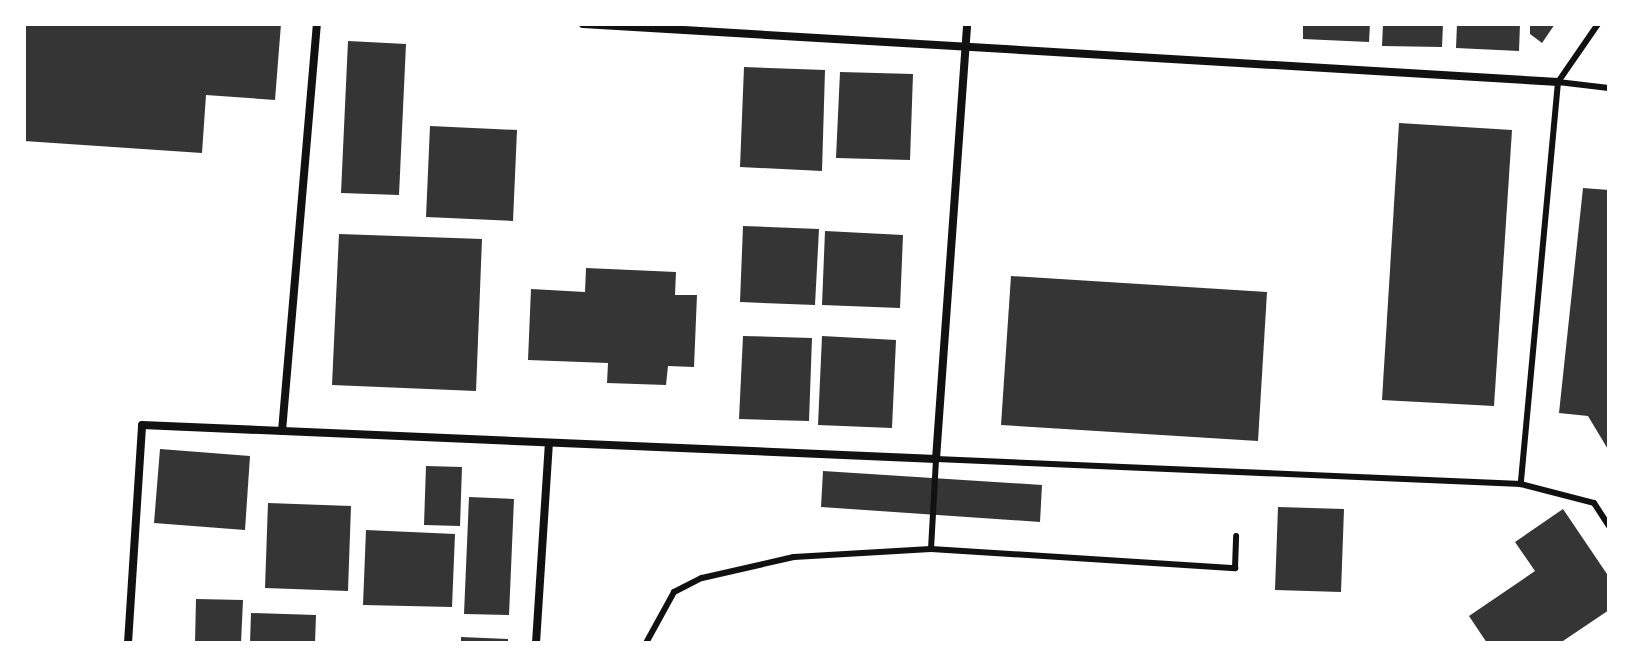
<!DOCTYPE html>
<style>
body{margin:0}
#map{position:relative;width:1633px;height:667px;overflow:hidden;background:#fff;font-family:"IBM Plex Sans",sans-serif}
div>[style]{position:absolute}
.building>*{inset:0;background:#353535}
.service>*{height:6px;margin:-3px;padding:0 3px;transform-origin:3px;border-radius:3px;background:#111}
.minor>*{height:8px;margin:-4px;padding:0 4px;transform-origin:4px;border-radius:4px;background:#111}
span{translate:-50% -50%;white-space:nowrap;text-align:center;line-height:1.15;-webkit-text-stroke:8px #fff;paint-order:stroke}
.frame{position:absolute;inset:0;border:26px solid #fff;pointer-events:none}
</style>
<div id="map">
<div class="building">
<i style="clip-path:polygon(24px 24px,281px 24px,275px 100px,206px 95px,202px 153px,24px 141px)"></i>
<i style="clip-path:polygon(1303px 24px,1370px 24px,1369px 42px,1303px 39px)"></i>
<i style="clip-path:polygon(1383px 24px,1443px 24px,1442px 47px,1382px 46px)"></i>
<i style="clip-path:polygon(1457px 24px,1520px 24px,1519px 51px,1456px 48px)"></i>
<i style="clip-path:polygon(1530px 24px,1555px 24px,1542px 43px,1530px 34px)"></i>
<i style="clip-path:polygon(348px 41px,406px 44px,399px 195px,341px 193px)"></i>
<i style="clip-path:polygon(744px 67px,825px 70px,822px 171px,740px 167px)"></i>
<i style="clip-path:polygon(840px 72px,913px 74px,910px 160px,836px 158px)"></i>
<i style="clip-path:polygon(1399px 123px,1512px 130px,1494px 406px,1382px 400px)"></i>
<i style="clip-path:polygon(430px 126px,517px 130px,513px 221px,426px 217px)"></i>
<i style="clip-path:polygon(1583px 188px,1609px 190px,1609px 451px,1588px 416px,1559px 413px)"></i>
<i style="clip-path:polygon(743px 226px,819px 229px,815px 305px,740px 302px)"></i>
<i style="clip-path:polygon(825px 231px,903px 235px,900px 308px,822px 305px)"></i>
<i style="clip-path:polygon(339px 234px,482px 239px,476px 391px,332px 385px)"></i>
<i style="clip-path:polygon(586px 268px,676px 272px,675px 295px,697px 295px,694px 367px,668px 366px,666px 385px,607px 383px,608px 363px,528px 360px,531px 289px,585px 292px)"></i>
<i style="clip-path:polygon(1011px 276px,1267px 292px,1258px 441px,1001px 425px)"></i>
<i style="clip-path:polygon(743px 336px,812px 338px,809px 421px,739px 419px)"></i>
<i style="clip-path:polygon(822px 336px,896px 340px,892px 428px,818px 425px)"></i>
<i style="clip-path:polygon(160px 449px,250px 456px,245px 530px,154px 523px)"></i>
<i style="clip-path:polygon(426px 466px,462px 467px,460px 526px,424px 525px)"></i>
<i style="clip-path:polygon(823px 471px,1042px 485px,1040px 522px,821px 507px)"></i>
<i style="clip-path:polygon(469px 497px,514px 499px,509px 615px,464px 614px)"></i>
<i style="clip-path:polygon(268px 503px,351px 506px,348px 591px,265px 588px)"></i>
<i style="clip-path:polygon(1278px 507px,1344px 509px,1341px 592px,1275px 590px)"></i>
<i style="clip-path:polygon(1563px 509px,1609px 577px,1609px 610px,1560px 643px,1487px 643px,1469px 616px,1535px 571px,1515px 542px)"></i>
<i style="clip-path:polygon(366px 530px,455px 534px,452px 607px,363px 605px)"></i>
<i style="clip-path:polygon(196px 599px,243px 600px,241px 643px,195px 643px)"></i>
<i style="clip-path:polygon(251px 613px,316px 615px,315px 643px,250px 643px)"></i>
<i style="clip-path:polygon(461px 637px,508px 639px,508px 643px,461px 643px)"></i>
</div>
<div class="service">
<i style="left:1598px;top:24px;width:70px;rotate:124.6deg"></i>
<i style="left:1558px;top:82px;width:404px;rotate:95.3deg"></i>
<i style="left:1521px;top:484px;width:75px;rotate:14.6deg"></i>
<i style="left:1594px;top:503px;width:27px;rotate:57deg"></i>
<i style="left:1558px;top:82px;width:51px;rotate:6.7deg"></i>
<i style="left:931px;top:549px;width:90px;rotate:-86.8deg"></i>
<i style="left:936px;top:459px;width:586px;rotate:2.45deg"></i>
<i style="left:646px;top:643px;width:58px;rotate:-61.2deg"></i>
<i style="left:674px;top:592px;width:31px;rotate:-27deg"></i>
<i style="left:702px;top:578px;width:94px;rotate:-12.9deg"></i>
<i style="left:794px;top:557px;width:137px;rotate:-3.3deg"></i>
<i style="left:931px;top:549px;width:305px;rotate:3.6deg"></i>
<i style="left:1235px;top:568px;width:32px;rotate:-88deg"></i>
</div>
<div class="minor">
<i style="left:583px;top:24px;width:977px;rotate:3.4deg"></i>
<i style="left:282px;top:431px;width:409px;rotate:-85.1deg"></i>
<i style="left:128px;top:643px;width:218px;rotate:-86.3deg"></i>
<i style="left:142px;top:425px;width:795px;rotate:2.45deg"></i>
<i style="left:936px;top:459px;width:436px;rotate:-85.9deg"></i>
<i style="left:536px;top:643px;width:200px;rotate:-86.3deg"></i>
</div>
<div class="frame"></div>
</div>
